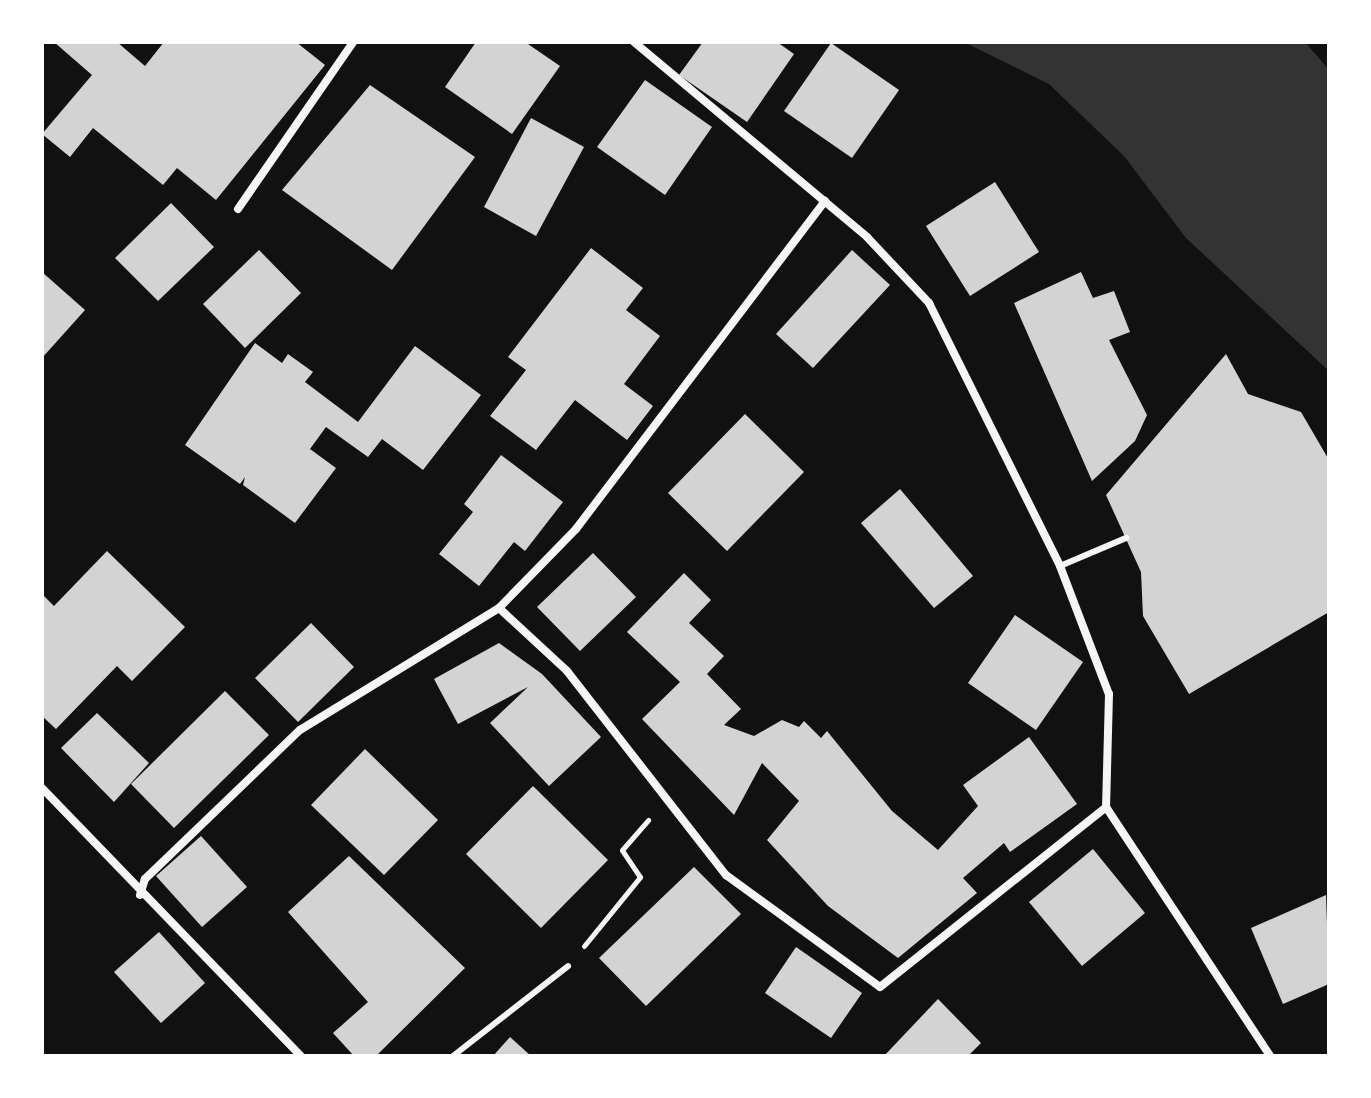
<!DOCTYPE html>
<style>
body{margin:0}
#map{position:relative;width:1371px;height:1098px;overflow:hidden;background:#111;font-family:Arial,sans-serif}
div>[style]{position:absolute}
.water>*{inset:0;background:#333}
.building>*{inset:0;background:#d3d3d3}
.path>*{height:5px;margin:-2.5px;padding:0 2.5px;transform-origin:2.5px;border-radius:2.5px;background:#f5f5f5}
.service>*{height:6px;margin:-3px;padding:0 3px;transform-origin:3px;border-radius:3px;background:#f5f5f5}
.minor>*{height:8px;margin:-4px;padding:0 4px;transform-origin:4px;border-radius:4px;background:#f5f5f5}
span{translate:-50% -50%;white-space:nowrap;text-align:center;line-height:1.15;-webkit-text-stroke:8px #fff;paint-order:stroke}
.frame{position:absolute;inset:0;border:44px solid #fff;pointer-events:none}
</style>
<div id="map">
<div class="water">
<i style="clip-path:polygon(964px 42px,1305px 42px,1329px 70px,1329px 371px,1186px 238px,1124px 156px,1049px 84px)"></i>
</div>
<div class="building">
<i style="clip-path:polygon(54px 42px,117px 42px,145px 66px,164px 42px,296px 42px,325px 65px,216px 200px,177px 168px,163px 185px,93px 128px,70px 157px,42px 134px,92px 75px)"></i>
<i style="clip-path:polygon(476px 42px,525px 42px,560px 66px,512px 134px,445px 87px)"></i>
<i style="clip-path:polygon(703px 42px,777px 42px,794px 54px,747px 122px,679px 75px)"></i>
<i style="clip-path:polygon(831px 43px,899px 90px,852px 158px,784px 111px)"></i>
<i style="clip-path:polygon(645px 80px,712px 127px,665px 195px,597px 147px)"></i>
<i style="clip-path:polygon(370px 85px,475px 157px,392px 270px,282px 190px)"></i>
<i style="clip-path:polygon(531px 118px,584px 147px,536px 236px,484px 207px)"></i>
<i style="clip-path:polygon(995px 182px,1039px 252px,970px 296px,926px 226px)"></i>
<i style="clip-path:polygon(171px 203px,214px 247px,158px 301px,115px 258px)"></i>
<i style="clip-path:polygon(591px 248px,643px 288px,626px 310px,660px 336px,624px 384px,653px 406px,627px 440px,575px 400px,536px 450px,490px 416px,526px 370px,508px 357px)"></i>
<i style="clip-path:polygon(259px 250px,301px 293px,245px 348px,203px 304px)"></i>
<i style="clip-path:polygon(852px 250px,890px 285px,813px 368px,776px 334px)"></i>
<i style="clip-path:polygon(42px 272px,85px 310px,42px 358px)"></i>
<i style="clip-path:polygon(1081px 272px,1093px 298px,1114px 291px,1130px 332px,1109px 340px,1147px 415px,1135px 441px,1092px 481px,1014px 303px)"></i>
<i style="clip-path:polygon(255px 343px,282px 363px,288px 354px,313px 372px,305px 382px,358px 422px,415px 346px,481px 395px,423px 470px,382px 439px,368px 457px,326px 427px,310px 449px,336px 468px,295px 523px,243px 485px,245px 477px,240px 484px,185px 445px)"></i>
<i style="clip-path:polygon(1226px 354px,1248px 394px,1301px 412px,1329px 460px,1329px 612px,1189px 694px,1143px 616px,1141px 572px,1106px 495px)"></i>
<i style="clip-path:polygon(745px 414px,804px 472px,727px 551px,668px 493px)"></i>
<i style="clip-path:polygon(501px 455px,563px 502px,525px 551px,514px 542px,479px 586px,439px 554px,473px 512px,464px 504px)"></i>
<i style="clip-path:polygon(900px 489px,973px 576px,934px 608px,861px 523px)"></i>
<i style="clip-path:polygon(107px 551px,185px 627px,132px 681px,117px 666px,56px 729px,42px 716px,42px 594px,54px 606px)"></i>
<i style="clip-path:polygon(593px 553px,636px 597px,580px 651px,537px 607px)"></i>
<i style="clip-path:polygon(684px 573px,711px 600px,689px 623px,724px 656px,707px 674px,741px 709px,724px 725px,754px 736px,782px 720px,799px 727px,804px 721px,821px 738px,827px 731px,892px 811px,938px 850px,978px 806px,963px 785px,1029px 737px,1077px 804px,1010px 852px,1004px 843px,963px 878px,977px 893px,898px 958px,828px 906px,767px 840px,799px 801px,762px 763px,734px 815px,642px 719px,680px 682px,627px 632px)"></i>
<i style="clip-path:polygon(1015px 615px,1083px 662px,1036px 730px,968px 683px)"></i>
<i style="clip-path:polygon(311px 623px,354px 667px,298px 722px,255px 678px)"></i>
<i style="clip-path:polygon(499px 643px,542px 674px,601px 737px,549px 786px,490px 723px,528px 687px,458px 724px,434px 679px)"></i>
<i style="clip-path:polygon(225px 691px,269px 735px,174px 828px,131px 784px)"></i>
<i style="clip-path:polygon(97px 713px,149px 763px,114px 802px,61px 748px)"></i>
<i style="clip-path:polygon(365px 749px,438px 820px,384px 875px,311px 805px)"></i>
<i style="clip-path:polygon(533px 786px,608px 860px,541px 928px,466px 854px)"></i>
<i style="clip-path:polygon(201px 836px,247px 887px,202px 927px,156px 876px)"></i>
<i style="clip-path:polygon(1093px 849px,1145px 913px,1082px 966px,1029px 902px)"></i>
<i style="clip-path:polygon(349px 856px,465px 968px,376px 1056px,354px 1056px,333px 1033px,368px 1002px,288px 912px)"></i>
<i style="clip-path:polygon(694px 867px,741px 914px,646px 1006px,599px 958px)"></i>
<i style="clip-path:polygon(1326px 895px,1329px 984px,1283px 1004px,1251px 928px)"></i>
<i style="clip-path:polygon(159px 932px,205px 983px,161px 1023px,114px 972px)"></i>
<i style="clip-path:polygon(796px 947px,862px 993px,831px 1038px,765px 993px)"></i>
<i style="clip-path:polygon(938px 999px,981px 1043px,968px 1056px,884px 1056px)"></i>
<i style="clip-path:polygon(510px 1037px,531px 1056px,493px 1056px)"></i>
</div>
<div class="path">
<i style="left:584px;top:946px;width:89px;rotate:-50.9deg"></i>
<i style="left:640px;top:877px;width:32px;rotate:-124deg"></i>
<i style="left:622px;top:850px;width:40px;rotate:-49deg"></i>
</div>
<div class="service">
<i style="left:1060px;top:566px;width:72px;rotate:-23deg"></i>
<i style="left:453px;top:1056px;width:146px;rotate:-38deg"></i>
</div>
<div class="minor">
<i style="left:634px;top:42px;width:304px;rotate:39.9deg"></i>
<i style="left:867px;top:237px;width:91px;rotate:46.8deg"></i>
<i style="left:929px;top:303px;width:294px;rotate:63.5deg"></i>
<i style="left:1060px;top:566px;width:137px;rotate:69.1deg"></i>
<i style="left:1109px;top:694px;width:113px;rotate:91.5deg"></i>
<i style="left:1106px;top:807px;width:298px;rotate:56.6deg"></i>
<i style="left:238px;top:209px;width:203px;rotate:-55.4deg"></i>
<i style="left:499px;top:608px;width:93px;rotate:42.8deg"></i>
<i style="left:567px;top:671px;width:259px;rotate:52.1deg"></i>
<i style="left:726px;top:875px;width:190px;rotate:36deg"></i>
<i style="left:880px;top:987px;width:289px;rotate:-38.5deg"></i>
<i style="left:42px;top:788px;width:373px;rotate:46deg"></i>
<i style="left:140px;top:895px;width:17px;rotate:-73deg"></i>
<i style="left:145px;top:879px;width:215px;rotate:-43.9deg"></i>
<i style="left:300px;top:730px;width:233px;rotate:-31.5deg"></i>
<i style="left:499px;top:608px;width:110px;rotate:-45.7deg"></i>
<i style="left:576px;top:529px;width:412px;rotate:-52.8deg"></i>
</div>
<div class="frame"></div>
</div>
